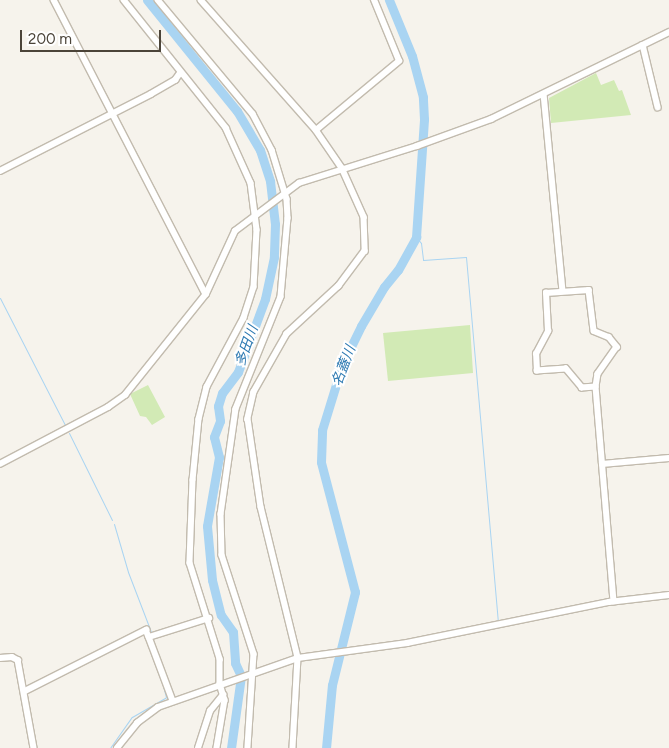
<!DOCTYPE html>
<meta charset="utf-8">
<style>
body{margin:0}
#map{position:relative;width:669px;height:748px;overflow:hidden;background:#f6f3ec;font-family:Figtree,"Noto Sans JP",sans-serif}
div>[style]{position:absolute}
.green>*{inset:0;background:#d2eab5}
.stream>*{height:1px;margin:-0.5px;padding:0 0.5px;transform-origin:0.5px;border-radius:0.5px;background:#a9d4f2}
.river>*{height:9px;margin:-4.5px;padding:0 4.5px;transform-origin:4.5px;border-radius:4.5px;background:#a9d4f2}
.roads{filter:drop-shadow(1px 0 #c2bbae) drop-shadow(-1px 0 #c2bbae) drop-shadow(0 1px #c2bbae) drop-shadow(0 -1px #c2bbae)}
.minor>*{height:5.5px;margin:-2.75px;padding:0 2.75px;transform-origin:2.75px;border-radius:2.75px;background:#fff}
span{translate:-50% -50%;white-space:nowrap;text-align:center;line-height:1.15;-webkit-text-stroke:4px #fff;paint-order:stroke}
.water-label{font-size:14px;color:#2e7ab2;font-style:italic}
.scale{position:absolute;left:20px;top:30px;width:141px;height:22px;box-sizing:border-box;border:2px solid #4b4439;border-top:0;padding-left:6px;font-size:15px;line-height:18px;white-space:nowrap;color:#4b4439;-webkit-text-stroke:4px #fff;paint-order:stroke}
</style>
<div id="map">
<div class="green">
<i style="clip-path:polygon(596px 73px,601px 85px,614px 80px,619px 91px,622px 90px,631px 115px,551px 123px,549px 98px)"></i>
<i style="clip-path:polygon(470px 325px,473px 373px,388px 381px,383px 333px)"></i>
<i style="clip-path:polygon(148px 385px,165px 417px,152px 425px,146px 417px,140px 416px,130px 394px)"></i>
</div>
<div class="stream">
<i style="left:416px;top:237px;width:8px;rotate:50deg"></i>
<i style="left:421px;top:243px;width:17px;rotate:83deg"></i>
<i style="left:423px;top:260px;width:43px;rotate:-4deg"></i>
<i style="left:466px;top:257px;width:364px;rotate:85deg"></i>
<i style="left:0;top:298px;width:143px;rotate:62.9deg"></i>
<i style="left:69px;top:433px;width:97px;rotate:63.7deg"></i>
<i style="left:114px;top:524px;width:50px;rotate:73.7deg"></i>
<i style="left:128px;top:572px;width:64px;rotate:69deg"></i>
<i style="left:147px;top:641px;width:11px;rotate:68deg"></i>
<i style="left:110px;top:748px;width:38px;rotate:-55deg"></i>
<i style="left:132px;top:717px;width:39px;rotate:-30deg"></i>
<i style="left:166px;top:697px;width:24px;rotate:-105deg"></i>
</div>
<div class="river">
<i style="left:147px;top:0;width:143px;rotate:51deg"></i>
<i style="left:237px;top:111px;width:45px;rotate:59.5deg"></i>
<i style="left:260px;top:150px;width:33px;rotate:72deg"></i>
<i style="left:270px;top:181px;width:43px;rotate:83.4deg"></i>
<i style="left:275px;top:224px;width:33px;rotate:92deg"></i>
<i style="left:274px;top:257px;width:43px;rotate:102.1deg"></i>
<i style="left:265px;top:299px;width:78px;rotate:110.3deg"></i>
<i style="left:238px;top:372px;width:26px;rotate:127deg"></i>
<i style="left:222px;top:393px;width:14px;rotate:107deg"></i>
<i style="left:218px;top:406px;width:15px;rotate:82deg"></i>
<i style="left:220px;top:421px;width:17px;rotate:111deg"></i>
<i style="left:214px;top:437px;width:21px;rotate:76deg"></i>
<i style="left:219px;top:457px;width:70px;rotate:99.9deg"></i>
<i style="left:207px;top:526px;width:54px;rotate:84.7deg"></i>
<i style="left:212px;top:580px;width:36px;rotate:76deg"></i>
<i style="left:221px;top:615px;width:21px;rotate:55deg"></i>
<i style="left:233px;top:632px;width:31px;rotate:86deg"></i>
<i style="left:235px;top:663px;width:14px;rotate:65deg"></i>
<i style="left:241px;top:676px;width:73px;rotate:97.9deg"></i>
<i style="left:326px;top:748px;width:63px;rotate:-84.6deg"></i>
<i style="left:332px;top:685px;width:96px;rotate:-76.1deg"></i>
<i style="left:355px;top:592px;width:134px;rotate:-104.7deg"></i>
<i style="left:321px;top:462px;width:32px;rotate:-88deg"></i>
<i style="left:322px;top:430px;width:68px;rotate:-72.9deg"></i>
<i style="left:342px;top:365px;width:43px;rotate:-64deg"></i>
<i style="left:361px;top:326px;width:45px;rotate:-59.5deg"></i>
<i style="left:384px;top:287px;width:22px;rotate:-51deg"></i>
<i style="left:398px;top:270px;width:38px;rotate:-61deg"></i>
<i style="left:416px;top:237px;width:118px;rotate:-86.1deg"></i>
<i style="left:424px;top:119px;width:22px;rotate:-93deg"></i>
<i style="left:423px;top:97px;width:42px;rotate:-105deg"></i>
<i style="left:412px;top:56px;width:61px;rotate:-112.3deg"></i>
</div>
<div class="roads">
<div class="minor">
<i style="left:54px;top:0;width:331px;rotate:62.7deg"></i>
<i style="left:124px;top:0;width:164px;rotate:51.4deg"></i>
<i style="left:226px;top:128px;width:60px;rotate:65.6deg"></i>
<i style="left:251px;top:183px;width:47px;rotate:82.7deg"></i>
<i style="left:257px;top:230px;width:57px;rotate:93deg"></i>
<i style="left:254px;top:287px;width:33px;rotate:108deg"></i>
<i style="left:244px;top:318px;width:78px;rotate:118.2deg"></i>
<i style="left:207px;top:387px;width:33px;rotate:104deg"></i>
<i style="left:199px;top:419px;width:61px;rotate:95.6deg"></i>
<i style="left:193px;top:480px;width:83px;rotate:92.1deg"></i>
<i style="left:190px;top:563px;width:101px;rotate:72.6deg"></i>
<i style="left:220px;top:659px;width:25px;rotate:90deg"></i>
<i style="left:220px;top:684px;width:17px;rotate:73deg"></i>
<i style="left:225px;top:700px;width:49px;rotate:99.5deg"></i>
<i style="left:158px;top:0;width:148px;rotate:50.2deg"></i>
<i style="left:253px;top:114px;width:41px;rotate:62.2deg"></i>
<i style="left:272px;top:150px;width:51px;rotate:73deg"></i>
<i style="left:287px;top:199px;width:19px;rotate:87deg"></i>
<i style="left:288px;top:218px;width:79px;rotate:95.1deg"></i>
<i style="left:281px;top:297px;width:121px;rotate:111.9deg"></i>
<i style="left:236px;top:409px;width:106px;rotate:98.1deg"></i>
<i style="left:221px;top:514px;width:41px;rotate:88.6deg"></i>
<i style="left:222px;top:555px;width:104px;rotate:72.1deg"></i>
<i style="left:254px;top:654px;width:94px;rotate:93.7deg"></i>
<i style="left:201px;top:0;width:174px;rotate:48.5deg"></i>
<i style="left:316px;top:130px;width:46px;rotate:55.6deg"></i>
<i style="left:342px;top:168px;width:54px;rotate:65.8deg"></i>
<i style="left:364px;top:217px;width:34px;rotate:88deg"></i>
<i style="left:365px;top:251px;width:44px;rotate:126.6deg"></i>
<i style="left:339px;top:286px;width:71px;rotate:137.3deg"></i>
<i style="left:287px;top:334px;width:67px;rotate:119.6deg"></i>
<i style="left:254px;top:392px;width:28px;rotate:103deg"></i>
<i style="left:248px;top:419px;width:89px;rotate:81.6deg"></i>
<i style="left:261px;top:507px;width:155px;rotate:76.2deg"></i>
<i style="left:298px;top:658px;width:90px;rotate:93.2deg"></i>
<i style="left:643px;top:45px;width:64px;rotate:76.4deg"></i>
<i style="left:544px;top:94px;width:198px;rotate:84.5deg"></i>
<i style="left:316px;top:130px;width:108px;rotate:-39.7deg"></i>
<i style="left:399px;top:61px;width:66px;rotate:-112.3deg"></i>
<i style="left:0;top:171px;width:169px;rotate:-27deg"></i>
<i style="left:151px;top:94px;width:28px;rotate:-30deg"></i>
<i style="left:175px;top:80px;width:9px;rotate:-54deg"></i>
<i style="left:596px;top:387px;width:14px;rotate:176deg"></i>
<i style="left:582px;top:388px;width:25px;rotate:-130deg"></i>
<i style="left:566px;top:369px;width:29px;rotate:176deg"></i>
<i style="left:537px;top:371px;width:17px;rotate:-93deg"></i>
<i style="left:536px;top:354px;width:26px;rotate:-62deg"></i>
<i style="left:548px;top:331px;width:38px;rotate:-93deg"></i>
<i style="left:546px;top:293px;width:43px;rotate:-4deg"></i>
<i style="left:589px;top:290px;width:41px;rotate:83deg"></i>
<i style="left:594px;top:331px;width:16px;rotate:22deg"></i>
<i style="left:609px;top:337px;width:13px;rotate:51deg"></i>
<i style="left:617px;top:347px;width:33px;rotate:125deg"></i>
<i style="left:598px;top:374px;width:13px;rotate:99deg"></i>
<i style="left:596px;top:387px;width:215px;rotate:85.2deg"></i>
<i style="left:0;top:464px;width:122px;rotate:-27.8deg"></i>
<i style="left:108px;top:407px;width:21px;rotate:-35deg"></i>
<i style="left:125px;top:395px;width:129px;rotate:-51.3deg"></i>
<i style="left:206px;top:294px;width:69px;rotate:-65.3deg"></i>
<i style="left:235px;top:231px;width:80px;rotate:-36.9deg"></i>
<i style="left:299px;top:183px;width:124px;rotate:-17.4deg"></i>
<i style="left:417px;top:146px;width:79px;rotate:-20deg"></i>
<i style="left:491px;top:119px;width:198px;rotate:-26deg"></i>
<i style="left:602px;top:464px;width:67px;rotate:-5.1deg"></i>
<i style="left:149px;top:637px;width:68px;rotate:69.4deg"></i>
<i style="left:0;top:658px;width:12px;rotate:-5deg"></i>
<i style="left:12px;top:657px;width:7px;rotate:27deg"></i>
<i style="left:18px;top:660px;width:89px;rotate:79.7deg"></i>
<i style="left:25px;top:691px;width:136px;rotate:-26.8deg"></i>
<i style="left:146px;top:630px;width:8px;rotate:67deg"></i>
<i style="left:149px;top:637px;width:63px;rotate:-17.6deg"></i>
<i style="left:117px;top:748px;width:32px;rotate:-51deg"></i>
<i style="left:137px;top:723px;width:26px;rotate:-37deg"></i>
<i style="left:158px;top:707px;width:148px;rotate:-19.3deg"></i>
<i style="left:298px;top:658px;width:110px;rotate:-7.8deg"></i>
<i style="left:407px;top:643px;width:206px;rotate:-11.5deg"></i>
<i style="left:609px;top:602px;width:60px;rotate:-6.7deg"></i>
<i style="left:198px;top:748px;width:39px;rotate:-72deg"></i>
<i style="left:210px;top:711px;width:21px;rotate:-51deg"></i>
</div>
</div>
<div class="water-label">
<span style="left:247px;top:346px;rotate:-70deg">多田川</span>
<span style="left:344px;top:366px;rotate:-69deg">名蓋川</span>
</div>
<div class="scale">200 m</div>
</div>
